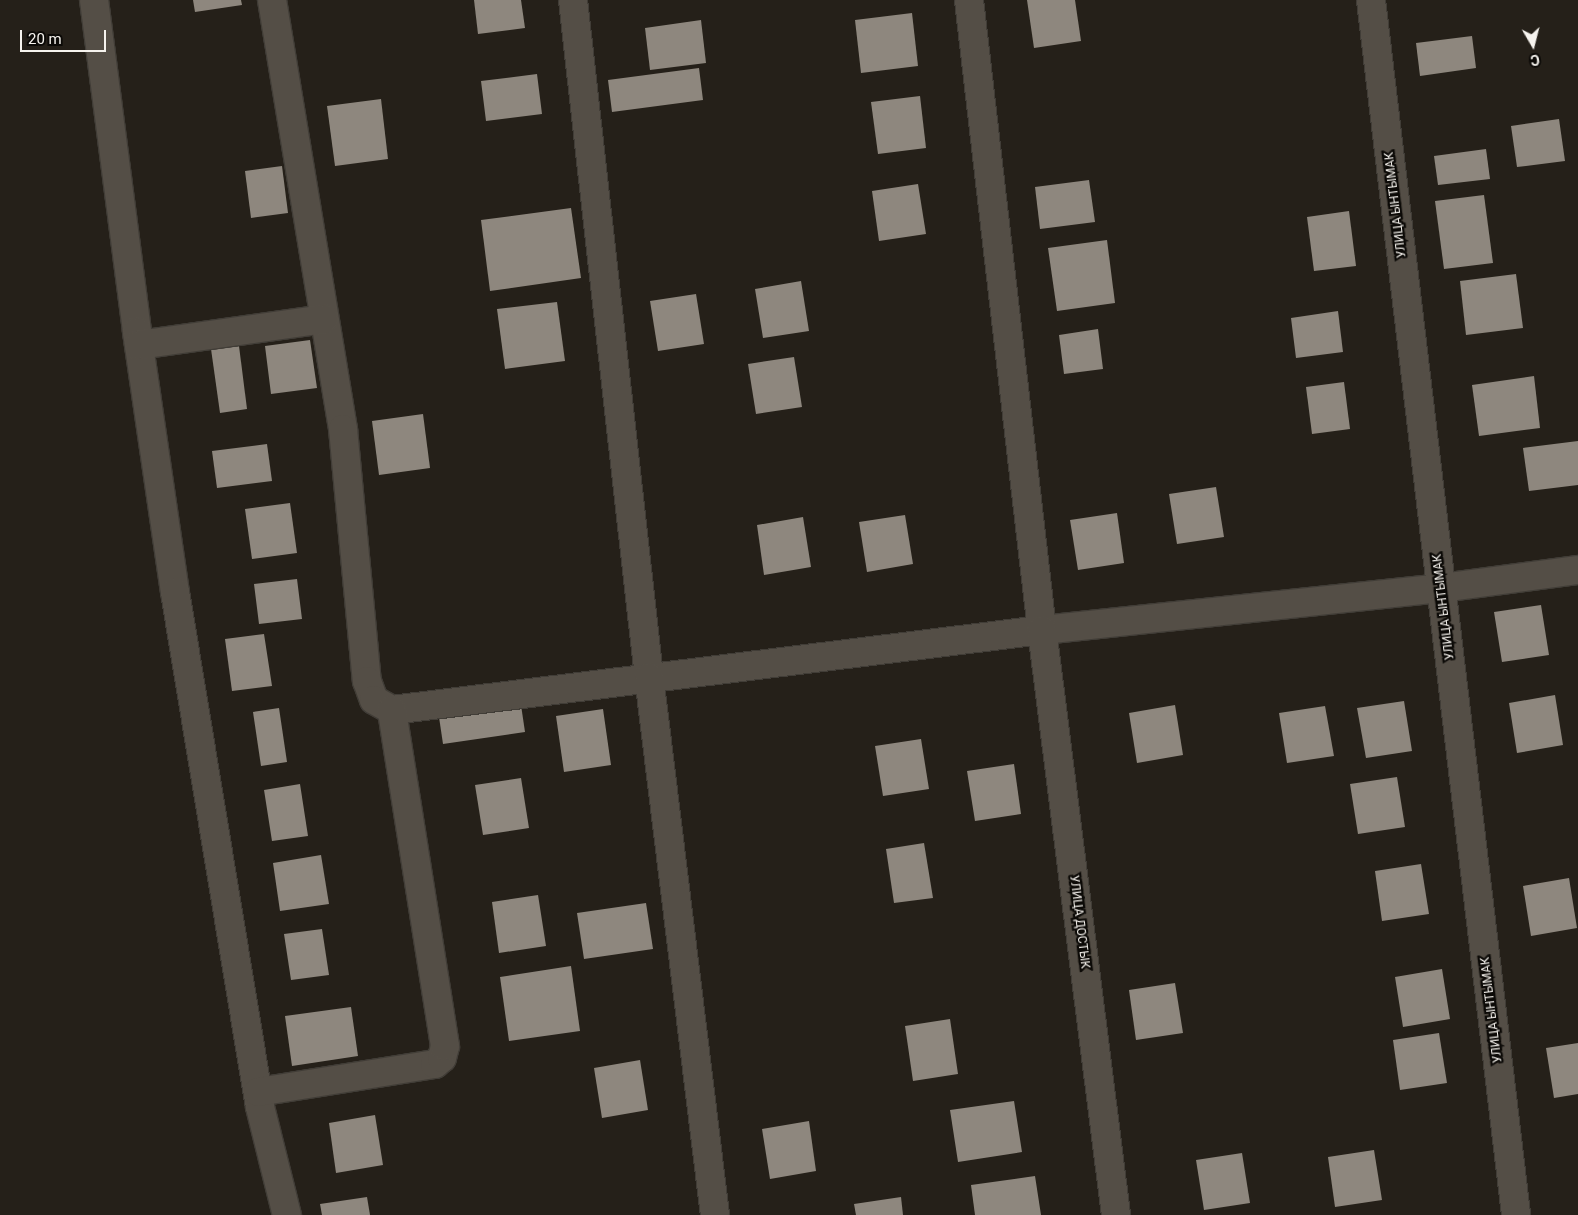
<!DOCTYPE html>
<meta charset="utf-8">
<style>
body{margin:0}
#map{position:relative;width:1578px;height:1215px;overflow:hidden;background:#252019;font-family:Roboto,sans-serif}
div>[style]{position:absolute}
.building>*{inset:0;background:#8e877e}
.roads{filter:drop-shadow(1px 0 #413d37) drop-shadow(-1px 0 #413d37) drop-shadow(0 1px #413d37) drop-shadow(0 -1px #413d37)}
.street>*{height:28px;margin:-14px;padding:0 14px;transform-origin:14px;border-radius:14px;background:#544e46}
span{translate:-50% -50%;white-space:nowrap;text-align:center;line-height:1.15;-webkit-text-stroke:4.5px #0c0a07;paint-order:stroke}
.street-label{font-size:12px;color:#f6f3ee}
.north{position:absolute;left:1508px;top:20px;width:50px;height:50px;-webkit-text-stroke:4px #0c0a07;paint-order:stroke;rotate:172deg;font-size:14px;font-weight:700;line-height:20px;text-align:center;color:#f6f3ee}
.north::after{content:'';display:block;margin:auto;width:18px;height:22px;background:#f6f3ee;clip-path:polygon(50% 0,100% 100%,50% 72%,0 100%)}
.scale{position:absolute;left:20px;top:30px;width:86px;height:22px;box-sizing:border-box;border:2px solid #f6f3ee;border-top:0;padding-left:6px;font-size:15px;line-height:18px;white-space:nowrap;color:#f6f3ee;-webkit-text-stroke:4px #0c0a07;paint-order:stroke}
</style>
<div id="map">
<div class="building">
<i style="clip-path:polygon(193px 0,241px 0,242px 5px,195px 12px)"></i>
<i style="clip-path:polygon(474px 0,521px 0,525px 28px,478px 34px)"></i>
<i style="clip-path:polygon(1027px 0,1075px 0,1081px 41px,1034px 48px)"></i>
<i style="clip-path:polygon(912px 13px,918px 66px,861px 73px,855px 20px)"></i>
<i style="clip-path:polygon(701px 20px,706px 63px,650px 70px,645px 28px)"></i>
<i style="clip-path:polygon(1472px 36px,1476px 68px,1420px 76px,1416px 43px)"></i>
<i style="clip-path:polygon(699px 68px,703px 100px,612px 112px,608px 80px)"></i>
<i style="clip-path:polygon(537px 74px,542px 114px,486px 121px,481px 81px)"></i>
<i style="clip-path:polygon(920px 96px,926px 148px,878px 154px,871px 102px)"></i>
<i style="clip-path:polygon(381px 99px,388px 159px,335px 166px,327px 106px)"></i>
<i style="clip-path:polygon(1559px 119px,1565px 161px,1517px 167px,1511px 126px)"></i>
<i style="clip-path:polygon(1486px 149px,1490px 179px,1438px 185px,1434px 156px)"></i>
<i style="clip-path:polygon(282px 166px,288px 213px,251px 218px,245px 171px)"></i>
<i style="clip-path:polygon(1089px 180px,1095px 222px,1040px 229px,1035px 187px)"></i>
<i style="clip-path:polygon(918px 184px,926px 234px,879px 241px,872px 191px)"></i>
<i style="clip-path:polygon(1484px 195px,1493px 263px,1444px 269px,1435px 201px)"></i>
<i style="clip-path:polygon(571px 208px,581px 278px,490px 291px,481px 220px)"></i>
<i style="clip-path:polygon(1349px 211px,1356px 266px,1314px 271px,1307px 217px)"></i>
<i style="clip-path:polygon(1107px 240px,1115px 303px,1057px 311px,1048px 248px)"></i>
<i style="clip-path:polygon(1516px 274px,1523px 328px,1466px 335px,1460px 281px)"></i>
<i style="clip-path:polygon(801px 281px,809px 331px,763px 338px,755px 289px)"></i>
<i style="clip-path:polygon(696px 294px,704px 344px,658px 351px,650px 301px)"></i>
<i style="clip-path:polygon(557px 302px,565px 361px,505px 369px,497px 309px)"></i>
<i style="clip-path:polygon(1338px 311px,1343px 352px,1296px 358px,1291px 318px)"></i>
<i style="clip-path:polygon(1098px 329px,1103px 369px,1064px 374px,1059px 335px)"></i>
<i style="clip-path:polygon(310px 340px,317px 388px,271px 394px,265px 346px)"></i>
<i style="clip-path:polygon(239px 346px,247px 409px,220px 413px,211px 349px)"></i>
<i style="clip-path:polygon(794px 357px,802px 407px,756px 414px,748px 364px)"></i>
<i style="clip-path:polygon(1534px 376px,1540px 428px,1479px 436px,1472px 385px)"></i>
<i style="clip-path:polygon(1344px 382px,1350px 429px,1312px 434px,1306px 387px)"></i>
<i style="clip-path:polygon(423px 414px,430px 468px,379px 475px,372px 421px)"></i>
<i style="clip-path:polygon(1578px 441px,1578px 485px,1529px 491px,1523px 448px)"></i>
<i style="clip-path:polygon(267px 444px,272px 481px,217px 488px,212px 451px)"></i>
<i style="clip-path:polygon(1216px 487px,1224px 537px,1177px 544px,1169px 494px)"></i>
<i style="clip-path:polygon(290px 503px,297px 553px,252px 559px,245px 509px)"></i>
<i style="clip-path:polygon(1117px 513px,1124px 563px,1078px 570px,1070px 520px)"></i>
<i style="clip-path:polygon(905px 515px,913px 564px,867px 572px,859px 522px)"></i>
<i style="clip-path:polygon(803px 517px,811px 567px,764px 575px,757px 525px)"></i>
<i style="clip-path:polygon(297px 579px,302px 619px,259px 624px,254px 584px)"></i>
<i style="clip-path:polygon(1541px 605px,1549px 655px,1502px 662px,1494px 612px)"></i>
<i style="clip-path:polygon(264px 634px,272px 686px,232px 691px,225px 639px)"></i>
<i style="clip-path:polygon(1555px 695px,1563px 745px,1517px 753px,1509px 703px)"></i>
<i style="clip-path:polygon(1404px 701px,1412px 751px,1366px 758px,1357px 708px)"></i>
<i style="clip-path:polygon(521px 705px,525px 732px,443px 744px,439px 717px)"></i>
<i style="clip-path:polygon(1175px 705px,1183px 755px,1137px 763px,1129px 713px)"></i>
<i style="clip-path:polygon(1325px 706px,1334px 756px,1287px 763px,1279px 713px)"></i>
<i style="clip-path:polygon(279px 708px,287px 762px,261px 766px,253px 712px)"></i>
<i style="clip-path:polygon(603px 709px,611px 765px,564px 772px,556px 716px)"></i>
<i style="clip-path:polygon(921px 739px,929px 789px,883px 796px,875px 746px)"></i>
<i style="clip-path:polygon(1014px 764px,1021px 814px,975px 821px,967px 771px)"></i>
<i style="clip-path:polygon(1397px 777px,1405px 827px,1358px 834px,1350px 784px)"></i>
<i style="clip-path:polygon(521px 778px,529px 828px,483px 835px,475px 785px)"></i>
<i style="clip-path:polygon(300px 784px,308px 836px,272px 841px,264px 790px)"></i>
<i style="clip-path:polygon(924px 843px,933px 898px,894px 903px,886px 849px)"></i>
<i style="clip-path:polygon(321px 855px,329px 904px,280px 911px,273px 863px)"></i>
<i style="clip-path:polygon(1421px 864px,1429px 914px,1382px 921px,1375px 871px)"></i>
<i style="clip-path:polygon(1569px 878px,1577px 928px,1531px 936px,1523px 886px)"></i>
<i style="clip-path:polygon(538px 895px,546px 946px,499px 953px,492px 902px)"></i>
<i style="clip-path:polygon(646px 903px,653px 949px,584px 959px,577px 913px)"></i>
<i style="clip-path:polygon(322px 929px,329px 975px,291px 980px,284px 934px)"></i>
<i style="clip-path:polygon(571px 966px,580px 1031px,509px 1041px,500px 977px)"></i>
<i style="clip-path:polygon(1442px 969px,1450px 1019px,1403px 1027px,1395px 977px)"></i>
<i style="clip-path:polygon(1175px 983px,1183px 1033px,1136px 1040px,1129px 990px)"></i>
<i style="clip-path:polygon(351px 1007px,358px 1056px,292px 1066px,285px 1016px)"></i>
<i style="clip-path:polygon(950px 1019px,958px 1074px,913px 1081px,905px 1026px)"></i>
<i style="clip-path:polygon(1439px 1033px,1447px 1083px,1400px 1090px,1393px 1040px)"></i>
<i style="clip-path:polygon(1578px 1043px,1578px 1094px,1554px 1098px,1546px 1048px)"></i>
<i style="clip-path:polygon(640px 1060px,648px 1110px,602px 1118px,594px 1068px)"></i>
<i style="clip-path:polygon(1014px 1101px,1022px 1152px,958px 1162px,950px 1110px)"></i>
<i style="clip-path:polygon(375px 1115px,383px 1165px,336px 1173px,329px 1123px)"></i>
<i style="clip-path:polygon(809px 1121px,816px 1171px,770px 1179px,762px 1129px)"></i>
<i style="clip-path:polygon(1374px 1150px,1382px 1200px,1335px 1207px,1328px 1157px)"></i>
<i style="clip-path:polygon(1242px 1153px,1250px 1203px,1204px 1210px,1196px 1160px)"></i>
<i style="clip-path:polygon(1035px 1176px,1041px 1215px,975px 1215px,971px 1185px)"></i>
<i style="clip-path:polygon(367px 1197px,370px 1215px,322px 1215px,320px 1204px)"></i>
<i style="clip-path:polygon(901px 1197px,903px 1215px,856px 1215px,854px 1204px)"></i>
</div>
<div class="roads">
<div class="street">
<i style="left:94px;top:0;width:335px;rotate:82.6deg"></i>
<i style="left:137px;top:332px;width:263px;rotate:81.7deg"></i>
<i style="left:175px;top:592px;width:522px;rotate:80.63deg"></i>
<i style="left:260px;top:1107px;width:111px;rotate:76deg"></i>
<i style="left:272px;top:0;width:435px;rotate:80.6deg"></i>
<i style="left:343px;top:429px;width:253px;rotate:84.6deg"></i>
<i style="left:367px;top:681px;width:20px;rotate:70deg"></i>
<i style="left:374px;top:700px;width:21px;rotate:29deg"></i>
<i style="left:392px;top:710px;width:655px;rotate:-7.02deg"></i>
<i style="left:1042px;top:630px;width:401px;rotate:-6deg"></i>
<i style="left:1441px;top:588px;width:138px;rotate:-7.5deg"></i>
<i style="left:573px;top:0;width:681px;rotate:83.59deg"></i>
<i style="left:649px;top:677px;width:542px;rotate:83.01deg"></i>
<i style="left:969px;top:0;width:634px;rotate:83.39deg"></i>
<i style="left:1042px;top:630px;width:590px;rotate:82.79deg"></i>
<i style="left:1371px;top:0;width:1224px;rotate:83.19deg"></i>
<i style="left:139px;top:345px;width:187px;rotate:-8deg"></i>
<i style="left:258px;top:1092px;width:179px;rotate:-9deg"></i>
<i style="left:435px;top:1064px;width:9px;rotate:-41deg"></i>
<i style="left:442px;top:1058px;width:12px;rotate:-76deg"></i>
<i style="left:445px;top:1046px;width:340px;rotate:-99deg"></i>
</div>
</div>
<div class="street-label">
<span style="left:1396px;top:205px;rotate:-97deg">УЛИЦА ЫНТЫМАК</span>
<span style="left:1444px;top:607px;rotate:-97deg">УЛИЦА ЫНТЫМАК</span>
<span style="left:1079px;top:922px;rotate:83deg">УЛИЦА ДОСТЫК</span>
<span style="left:1492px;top:1010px;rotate:-97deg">УЛИЦА ЫНТЫМАК</span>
</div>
<div class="north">С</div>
<div class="scale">20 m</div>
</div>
